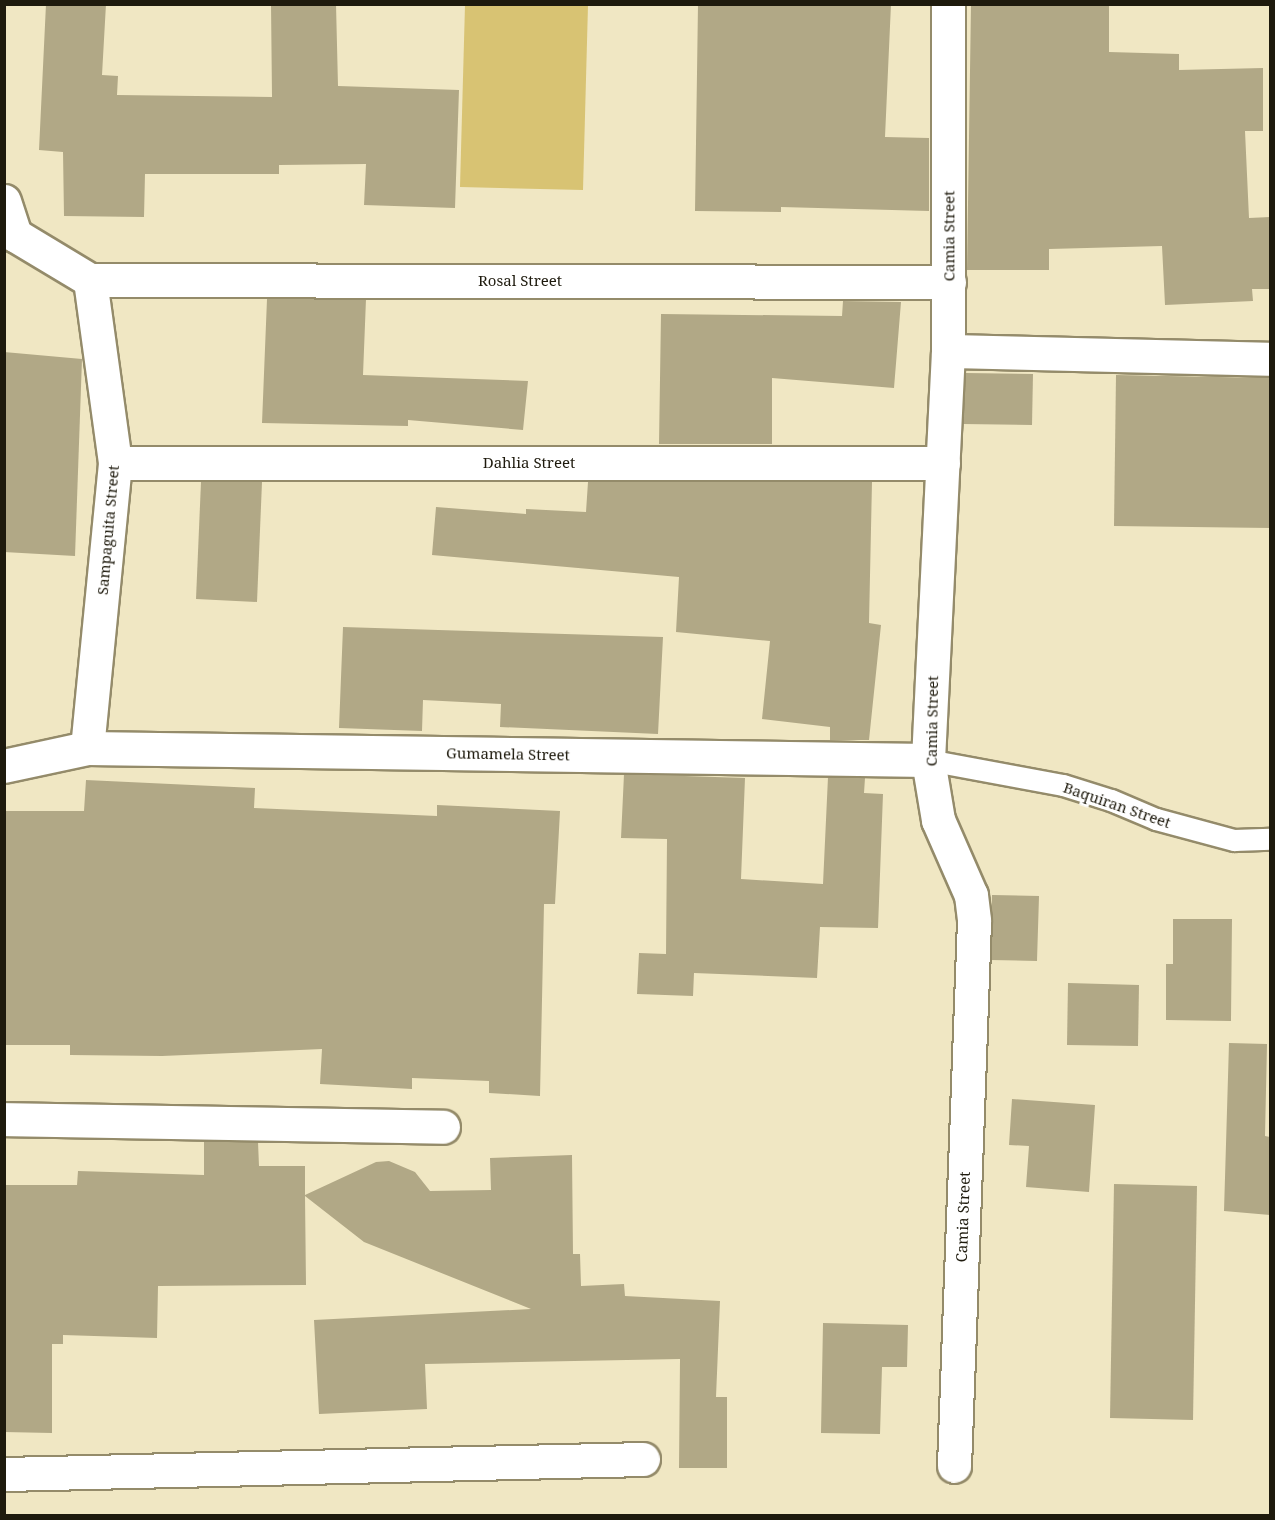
<!DOCTYPE html>
<style>
body{margin:0}
#map{position:relative;width:1275px;height:1520px;overflow:hidden;background:#f0e7c3;font-family:"Noto Serif",serif}
div>[style]{position:absolute}
.green>*{inset:0;background:#d8c373}
.building>*{inset:0;background:#b1a886}
.roads{filter:drop-shadow(2px 0 #948b6a) drop-shadow(-2px 0 #948b6a) drop-shadow(0 2px #948b6a) drop-shadow(0 -2px #948b6a)}
.service>*{height:21px;margin:-10.5px;padding:0 10.5px;transform-origin:10.5px;border-radius:10.5px;background:#fff}
.minor>*{height:33px;margin:-16.5px;padding:0 16.5px;transform-origin:16.5px;border-radius:16.5px;background:#fff}
span{translate:-50% -50%;white-space:nowrap;text-align:center;line-height:1.15;-webkit-text-stroke:5px #fff;paint-order:stroke}
.street-label{font-size:15px;color:#1e1a0d}
.frame{position:absolute;inset:0;border:6px solid #1e1a0d;pointer-events:none}
</style>
<div id="map">
<div class="green">
<i style="clip-path:polygon(465px 5px,588px 5px,583px 190px,460px 187px)"></i>
</div>
<div class="building">
<i style="clip-path:polygon(46px 4px,106px 4px,102px 75px,118px 76px,117px 95px,272px 97px,271px 4px,336px 4px,338px 86px,459px 90px,455px 208px,364px 205px,366px 164px,279px 165px,279px 174px,145px 174px,144px 217px,64px 216px,63px 152px,39px 150px)"></i>
<i style="clip-path:polygon(698px 4px,891px 4px,885px 137px,929px 138px,929px 211px,781px 207px,781px 212px,695px 211px)"></i>
<i style="clip-path:polygon(971px 4px,1109px 5px,1109px 52px,1179px 54px,1179px 70px,1263px 68px,1263px 131px,1245px 131px,1249px 218px,1270px 217px,1270px 289px,1252px 289px,1253px 301px,1165px 305px,1162px 246px,1049px 249px,1049px 270px,967px 270px)"></i>
<i style="clip-path:polygon(267px 299px,366px 299px,363px 375px,528px 381px,523px 430px,408px 420px,408px 426px,262px 423px)"></i>
<i style="clip-path:polygon(843px 301px,901px 302px,894px 388px,772px 378px,772px 444px,659px 444px,661px 314px,842px 316px)"></i>
<i style="clip-path:polygon(4px 352px,82px 359px,75px 556px,4px 552px)"></i>
<i style="clip-path:polygon(966px 373px,1033px 374px,1032px 425px,963px 424px)"></i>
<i style="clip-path:polygon(1116px 375px,1270px 378px,1270px 528px,1114px 526px)"></i>
<i style="clip-path:polygon(201px 482px,262px 482px,257px 602px,196px 599px)"></i>
<i style="clip-path:polygon(588px 482px,872px 482px,869px 623px,881px 625px,869px 740px,830px 740px,830px 727px,762px 719px,770px 641px,676px 632px,679px 577px,432px 555px,436px 507px,526px 514px,526px 509px,586px 512px)"></i>
<i style="clip-path:polygon(343px 627px,663px 637px,658px 734px,500px 727px,501px 704px,423px 700px,422px 731px,339px 728px)"></i>
<i style="clip-path:polygon(624px 774px,745px 778px,741px 879px,823px 884px,828px 777px,865px 778px,864px 793px,883px 794px,878px 928px,820px 927px,817px 978px,694px 973px,693px 996px,637px 994px,639px 953px,666px 954px,667px 839px,621px 838px)"></i>
<i style="clip-path:polygon(86px 780px,255px 788px,254px 808px,437px 816px,437px 805px,560px 811px,555px 904px,544px 904px,540px 1096px,489px 1093px,489px 1081px,412px 1078px,412px 1089px,320px 1084px,322px 1049px,162px 1056px,70px 1055px,70px 1045px,4px 1045px,4px 811px,84px 811px)"></i>
<i style="clip-path:polygon(992px 895px,1039px 896px,1037px 961px,991px 960px)"></i>
<i style="clip-path:polygon(1173px 919px,1232px 919px,1231px 1021px,1166px 1020px,1166px 964px,1173px 964px)"></i>
<i style="clip-path:polygon(1068px 983px,1139px 985px,1138px 1046px,1067px 1045px)"></i>
<i style="clip-path:polygon(1229px 1043px,1267px 1044px,1265px 1136px,1270px 1137px,1270px 1215px,1224px 1211px)"></i>
<i style="clip-path:polygon(1012px 1099px,1095px 1105px,1089px 1192px,1026px 1187px,1029px 1146px,1009px 1145px)"></i>
<i style="clip-path:polygon(204px 1141px,258px 1142px,259px 1166px,305px 1166px,305px 1195px,376px 1162px,389px 1161px,415px 1172px,430px 1191px,491px 1190px,490px 1158px,572px 1155px,573px 1254px,580px 1254px,581px 1286px,624px 1284px,625px 1296px,720px 1301px,716px 1397px,727px 1397px,727px 1468px,679px 1468px,680px 1359px,425px 1364px,427px 1409px,319px 1414px,314px 1320px,531px 1309px,364px 1242px,305px 1196px,306px 1285px,158px 1286px,157px 1338px,63px 1335px,63px 1344px,52px 1344px,52px 1433px,4px 1432px,4px 1185px,77px 1185px,78px 1171px,204px 1175px)"></i>
<i style="clip-path:polygon(1114px 1184px,1197px 1186px,1193px 1420px,1110px 1418px)"></i>
<i style="clip-path:polygon(823px 1323px,908px 1325px,907px 1367px,882px 1367px,880px 1434px,821px 1433px)"></i>
</div>
<div class="roads">
<div class="service">
<i style="left:928px;top:760px;width:137px;rotate:10.5deg"></i>
<i style="left:1063px;top:785px;width:50px;rotate:17.4deg"></i>
<i style="left:1111px;top:800px;width:49px;rotate:22.9deg"></i>
<i style="left:1156px;top:819px;width:81px;rotate:15.1deg"></i>
<i style="left:1234px;top:840px;width:36px;rotate:-2deg"></i>
</div>
<div class="minor">
<i style="left:948px;top:4px;width:347px;rotate:90deg"></i>
<i style="left:948px;top:351px;width:409px;rotate:92.8deg"></i>
<i style="left:928px;top:760px;width:61px;rotate:80.5deg"></i>
<i style="left:938px;top:820px;width:82px;rotate:66.3deg"></i>
<i style="left:971px;top:895px;width:26px;rotate:83deg"></i>
<i style="left:974px;top:921px;width:545px;rotate:92.1deg"></i>
<i style="left:4px;top:201px;width:36px;rotate:72deg"></i>
<i style="left:15px;top:235px;width:87px;rotate:31deg"></i>
<i style="left:90px;top:280px;width:185px;rotate:82.2deg"></i>
<i style="left:115px;top:463px;width:286px;rotate:95.6deg"></i>
<i style="left:87px;top:748px;width:85px;rotate:167.8deg"></i>
<i style="left:90px;top:280px;width:859px;rotate:0.13deg"></i>
<i style="left:948px;top:351px;width:322px;rotate:1.4deg"></i>
<i style="left:115px;top:463px;width:828px"></i>
<i style="left:87px;top:748px;width:841px;rotate:0.82deg"></i>
<i style="left:4px;top:1119px;width:439px;rotate:1deg"></i>
<i style="left:4px;top:1474px;width:639px;rotate:-1.34deg"></i>
</div>
</div>
<div class="street-label">
<span style="left:949px;top:236px;rotate:-90deg">Camia Street</span>
<span style="left:520px;top:281px">Rosal Street</span>
<span style="left:529px;top:463px">Dahlia Street</span>
<span style="left:108px;top:530px;rotate:-85deg">Sampaguita Street</span>
<span style="left:932px;top:721px;rotate:-89deg">Camia Street</span>
<span style="left:508px;top:754px;rotate:1deg">Gumamela Street</span>
<span style="left:1117px;top:805px;rotate:19deg">Baquiran Street</span>
<span style="left:963px;top:1217px;rotate:-88deg">Camia Street</span>
</div>
<div class="frame"></div>
</div>
